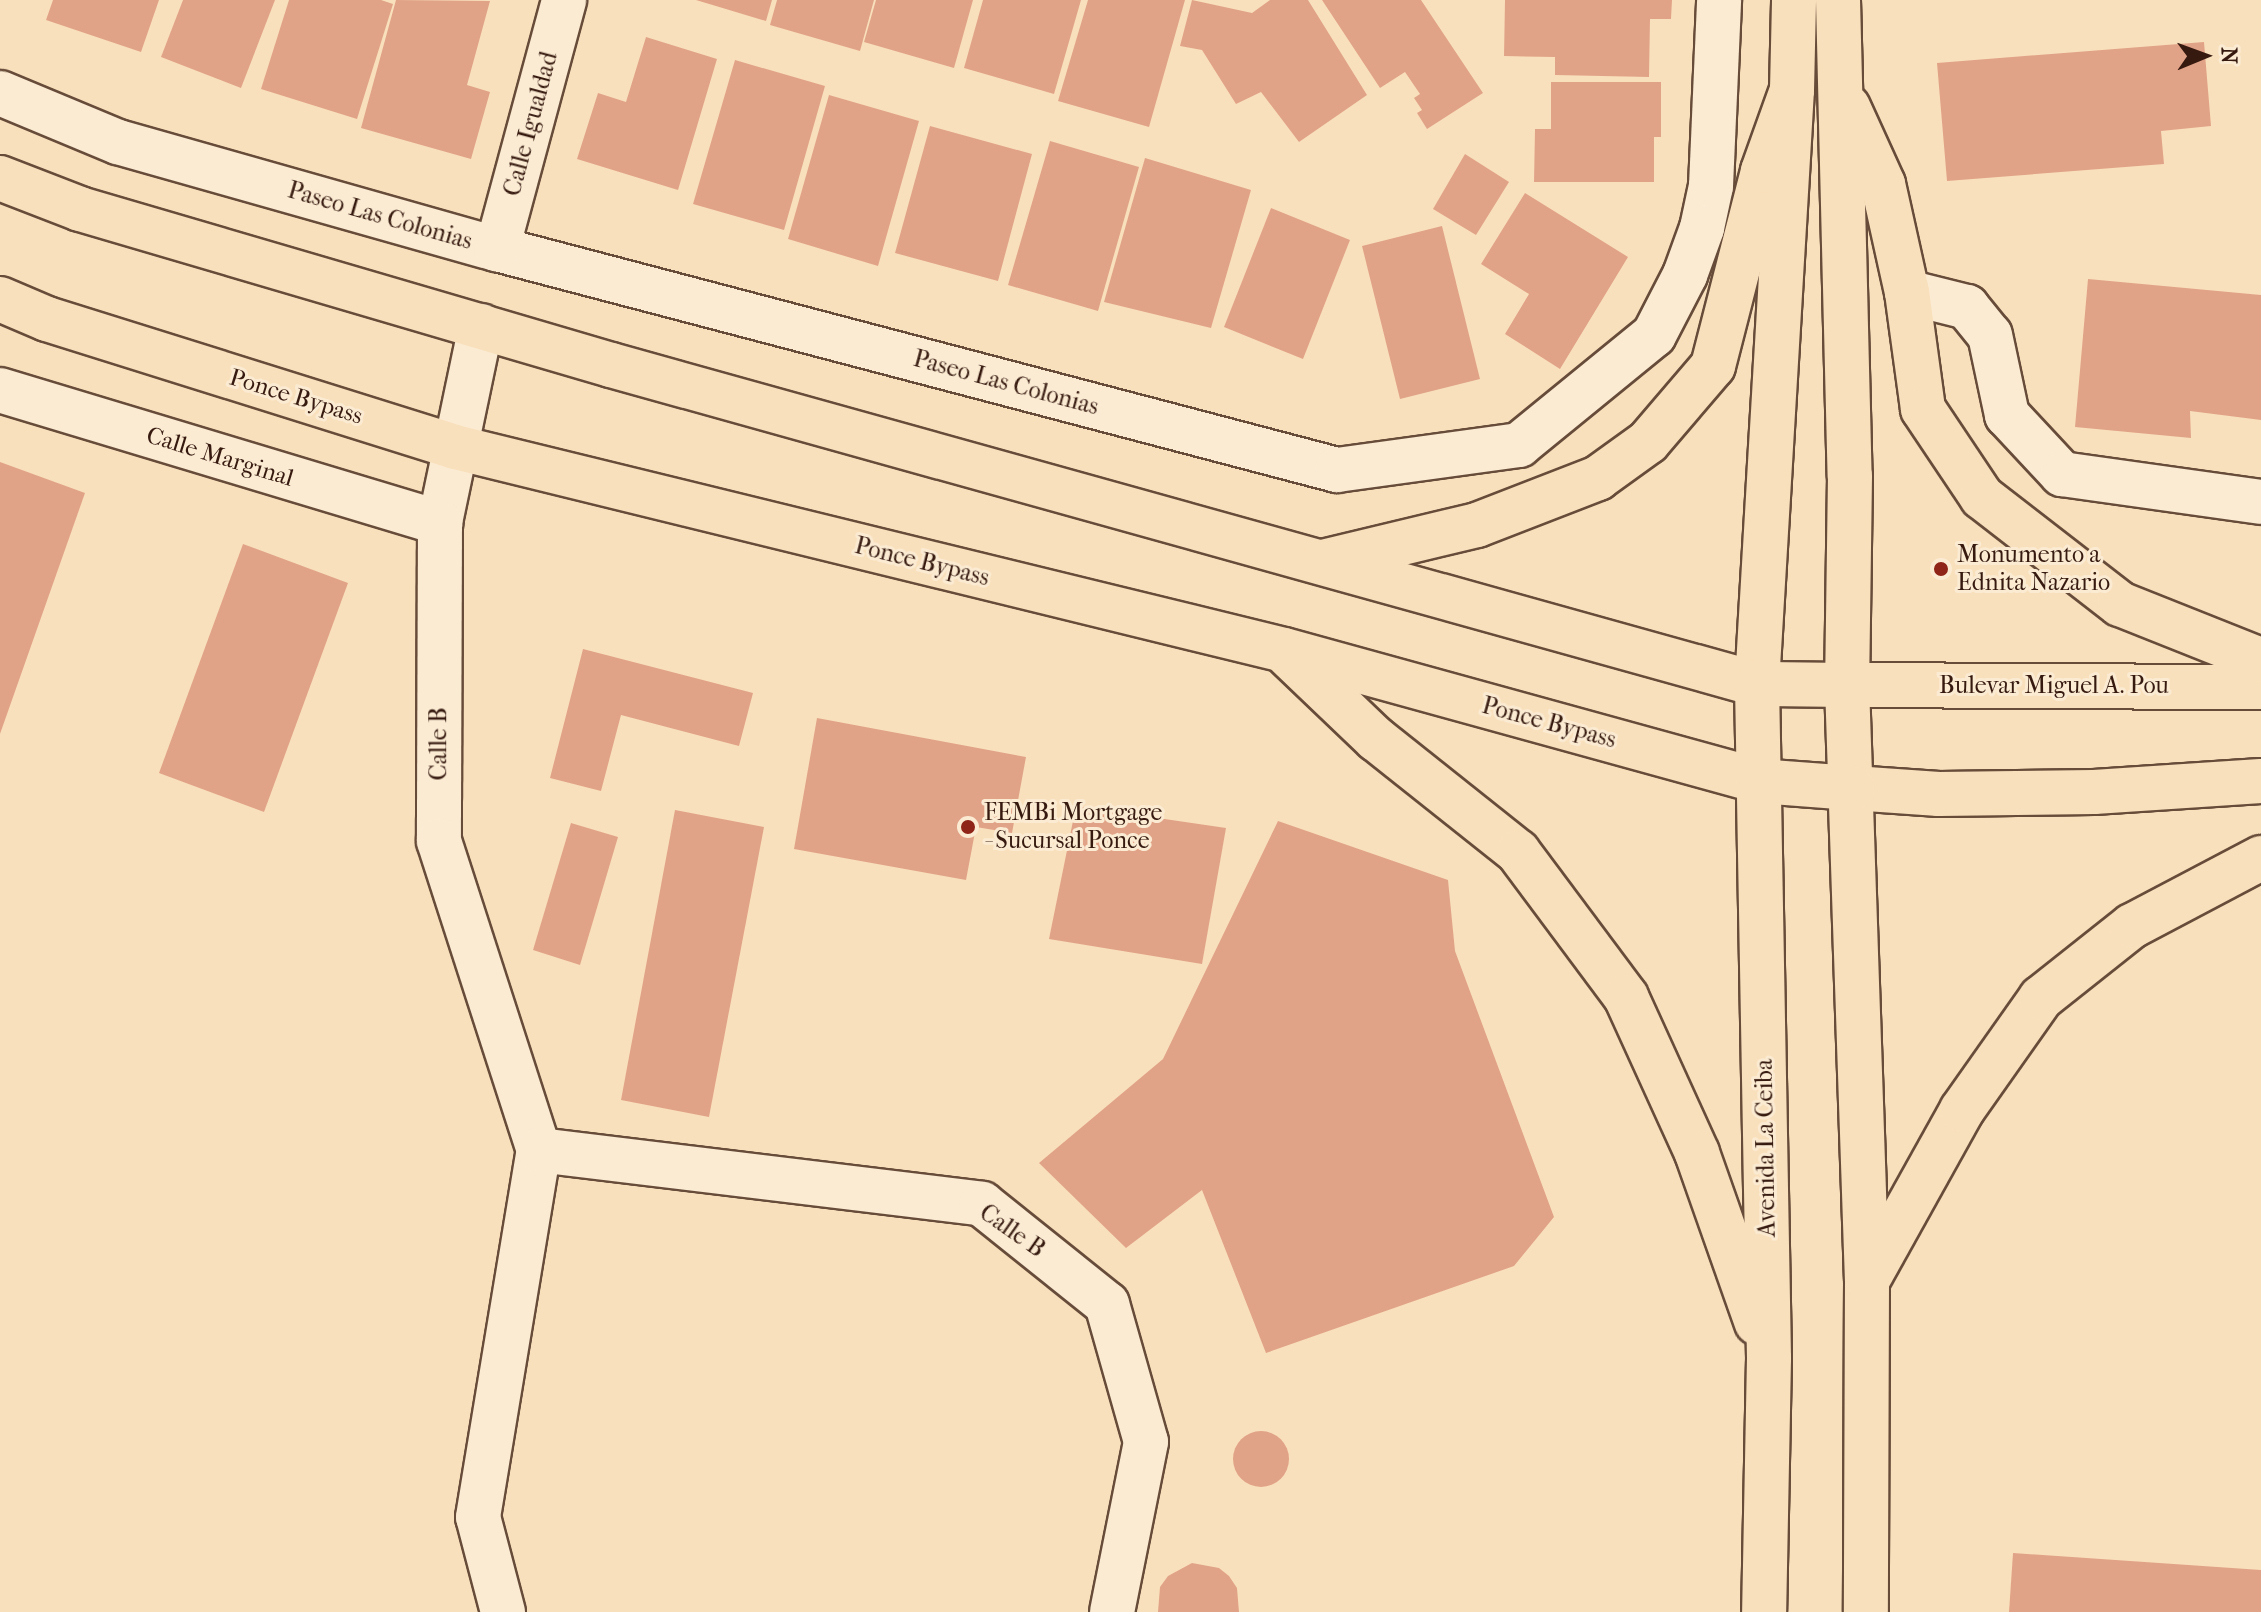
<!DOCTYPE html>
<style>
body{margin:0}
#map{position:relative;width:2261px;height:1612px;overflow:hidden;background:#f9e0bc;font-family:"IM FELL French Canon",serif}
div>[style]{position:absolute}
.building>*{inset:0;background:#e1a388}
.round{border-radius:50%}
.roads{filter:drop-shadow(2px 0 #674c3a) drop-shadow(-2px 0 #674c3a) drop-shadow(0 2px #674c3a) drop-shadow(0 -2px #674c3a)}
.minor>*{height:44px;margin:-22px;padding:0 22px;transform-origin:22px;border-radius:22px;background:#fbebd3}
.major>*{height:44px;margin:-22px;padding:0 22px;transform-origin:22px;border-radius:22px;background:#f9e0bc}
.highway>*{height:44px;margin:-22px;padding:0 22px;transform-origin:22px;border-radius:22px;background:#f9e0bc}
.dots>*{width:22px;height:22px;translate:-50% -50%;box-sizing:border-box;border:4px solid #fbebd3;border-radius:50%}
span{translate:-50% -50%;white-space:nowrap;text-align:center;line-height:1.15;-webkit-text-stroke:6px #fbebd3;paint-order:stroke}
.street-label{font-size:24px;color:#361a0f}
.poi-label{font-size:24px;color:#361a0f}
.left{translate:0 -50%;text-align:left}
.north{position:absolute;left:2165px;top:16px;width:80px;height:80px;-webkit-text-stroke:6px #fbebd3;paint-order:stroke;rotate:89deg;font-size:22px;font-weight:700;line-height:32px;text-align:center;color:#361a0f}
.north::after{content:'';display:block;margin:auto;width:28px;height:36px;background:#361a0f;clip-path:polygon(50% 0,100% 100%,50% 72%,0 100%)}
</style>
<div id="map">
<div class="building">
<i style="clip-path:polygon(53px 0,159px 0,141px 52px,46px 20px)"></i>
<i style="clip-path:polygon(183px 0,275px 0,241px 88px,161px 57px)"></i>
<i style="clip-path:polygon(289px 0,381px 0,393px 4px,357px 119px,261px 89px)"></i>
<i style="clip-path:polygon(396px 0,490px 1px,467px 85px,490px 92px,471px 159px,361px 128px)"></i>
<i style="clip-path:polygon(696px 0,772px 0,766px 21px)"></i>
<i style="clip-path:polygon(777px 0,874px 0,860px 51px,770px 25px)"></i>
<i style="clip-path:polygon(876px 0,973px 0,954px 68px,864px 42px)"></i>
<i style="clip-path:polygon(983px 0,1081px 0,1054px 94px,964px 68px)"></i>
<i style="clip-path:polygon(1088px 0,1185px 0,1149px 127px,1058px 101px)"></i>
<i style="clip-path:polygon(1192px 0,1252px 13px,1270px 0,1308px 0,1367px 95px,1299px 142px,1261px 92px,1236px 104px,1202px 50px,1180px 46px)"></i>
<i style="clip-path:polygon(1322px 0,1421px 0,1483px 93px,1427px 129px,1417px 113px,1422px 110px,1414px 98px,1420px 94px,1405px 72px,1380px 88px)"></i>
<i style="clip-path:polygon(1505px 0,1672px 0,1671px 19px,1650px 19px,1649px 77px,1555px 75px,1555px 57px,1504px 56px)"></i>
<i style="clip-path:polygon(646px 37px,717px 59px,678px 190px,577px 159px,598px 93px,626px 102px)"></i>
<i style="clip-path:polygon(2204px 42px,2211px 126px,2161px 131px,2164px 164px,1947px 181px,1937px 63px)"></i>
<i style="clip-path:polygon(735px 60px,825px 86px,784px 230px,693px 204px)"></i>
<i style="clip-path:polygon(1551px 82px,1661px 82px,1661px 137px,1654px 137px,1654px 182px,1534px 182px,1535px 129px,1551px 129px)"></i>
<i style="clip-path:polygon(829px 95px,919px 121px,878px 266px,788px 239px)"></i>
<i style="clip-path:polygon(930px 126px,1032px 154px,998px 281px,895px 253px)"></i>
<i style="clip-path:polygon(1050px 141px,1139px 167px,1098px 311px,1008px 285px)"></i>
<i style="clip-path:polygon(1465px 154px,1509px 182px,1476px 235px,1433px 209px)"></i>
<i style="clip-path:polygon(1145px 158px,1251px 190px,1211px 328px,1104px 302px)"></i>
<i style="clip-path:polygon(1525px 193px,1628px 257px,1560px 369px,1505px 334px,1529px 294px,1481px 264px)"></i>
<i style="clip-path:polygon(1271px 208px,1350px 240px,1303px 359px,1224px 327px)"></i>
<i style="clip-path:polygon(1442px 226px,1480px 379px,1400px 399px,1362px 246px)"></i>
<i style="clip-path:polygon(2088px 279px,2261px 295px,2261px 420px,2190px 411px,2191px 438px,2075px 427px)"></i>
<i style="clip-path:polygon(0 462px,85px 493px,0 734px)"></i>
<i style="clip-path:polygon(243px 544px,348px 583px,264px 812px,159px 773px)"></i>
<i style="clip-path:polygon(583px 649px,753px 693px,739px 746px,621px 715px,601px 791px,550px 778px)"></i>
<i style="clip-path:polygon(817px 718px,1026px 757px,1012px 833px,976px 827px,966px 880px,794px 849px)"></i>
<i style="clip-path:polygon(1076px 806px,1226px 828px,1202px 964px,1049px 939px)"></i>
<i style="clip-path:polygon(675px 810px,764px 827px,709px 1117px,621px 1100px)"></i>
<i style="clip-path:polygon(1278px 821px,1448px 880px,1455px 951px,1554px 1217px,1514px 1266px,1266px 1353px,1202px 1190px,1126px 1248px,1039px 1163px,1163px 1059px)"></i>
<i style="clip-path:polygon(571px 823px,618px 837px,580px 965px,533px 950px)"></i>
<i class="round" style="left:1233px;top:1431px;width:56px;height:56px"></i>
<i style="clip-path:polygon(2013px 1553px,2261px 1570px,2261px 1612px,2009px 1612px)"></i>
<i style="clip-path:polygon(1192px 1563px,1219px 1568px,1229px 1576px,1237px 1588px,1239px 1612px,1158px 1612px,1160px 1587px,1168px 1576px)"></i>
</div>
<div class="roads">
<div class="minor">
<i style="left:0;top:93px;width:128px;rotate:22.6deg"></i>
<i style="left:118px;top:142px;width:394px;rotate:15.8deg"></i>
<i style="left:497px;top:249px;width:869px;rotate:14.74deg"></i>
<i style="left:1337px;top:470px;width:184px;rotate:-7.8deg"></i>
<i style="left:1519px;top:445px;width:174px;rotate:-39.2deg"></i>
<i style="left:1654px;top:335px;width:68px;rotate:-62.7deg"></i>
<i style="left:1685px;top:275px;width:50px;rotate:-70.1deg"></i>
<i style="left:1702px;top:228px;width:43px;rotate:-77.9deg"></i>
<i style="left:1711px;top:186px;width:186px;rotate:-87.5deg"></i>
<i style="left:497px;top:249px;width:258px;rotate:-74.9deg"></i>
<i style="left:1907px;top:292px;width:62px;rotate:14deg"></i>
<i style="left:1967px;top:307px;width:36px;rotate:51deg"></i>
<i style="left:1990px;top:335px;width:82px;rotate:78deg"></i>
<i style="left:2007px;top:415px;width:81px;rotate:47deg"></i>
<i style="left:2062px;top:474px;width:201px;rotate:8deg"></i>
<i style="left:481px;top:326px;width:201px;rotate:101.8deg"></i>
<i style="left:440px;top:523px;width:318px;rotate:90.2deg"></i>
<i style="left:439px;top:841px;width:325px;rotate:72.1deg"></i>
<i style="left:0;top:390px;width:460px;rotate:16.8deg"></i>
<i style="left:503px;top:1612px;width:98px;rotate:-104.7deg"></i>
<i style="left:478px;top:1517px;width:372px;rotate:-80.6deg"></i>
<i style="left:539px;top:1150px;width:446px;rotate:6.9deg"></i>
<i style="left:982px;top:1204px;width:160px;rotate:38.7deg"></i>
<i style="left:1107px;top:1304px;width:143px;rotate:74.2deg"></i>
<i style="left:1146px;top:1442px;width:173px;rotate:101.3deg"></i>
</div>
<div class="major">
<i style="left:1838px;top:0;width:476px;rotate:88.6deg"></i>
<i style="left:1850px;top:476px;width:209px;rotate:90.8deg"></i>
<i style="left:1847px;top:685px;width:414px;rotate:0.3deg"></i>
<i style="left:1848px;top:107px;width:85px;rotate:65.6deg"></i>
<i style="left:1883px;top:184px;width:111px;rotate:77.5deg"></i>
<i style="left:1907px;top:292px;width:118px;rotate:82.2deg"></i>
<i style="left:1923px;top:409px;width:106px;rotate:56.2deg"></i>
<i style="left:1982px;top:497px;width:175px;rotate:37.8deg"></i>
<i style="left:2120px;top:604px;width:152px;rotate:21.7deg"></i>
<i style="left:1757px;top:684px;width:595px;rotate:-86.63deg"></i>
<i style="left:1792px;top:90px;width:90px;rotate:-88.7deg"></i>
<i style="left:1853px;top:788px;width:86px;rotate:4deg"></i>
<i style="left:1939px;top:794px;width:155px;rotate:-0.7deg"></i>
<i style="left:2094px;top:792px;width:167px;rotate:-3.8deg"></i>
</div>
<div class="highway">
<i style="left:0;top:178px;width:86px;rotate:21.2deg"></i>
<i style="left:80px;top:209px;width:553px;rotate:16.37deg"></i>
<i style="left:611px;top:365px;width:1190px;rotate:15.56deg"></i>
<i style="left:1757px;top:684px;width:90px;rotate:0.6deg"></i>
<i style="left:1847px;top:685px;width:597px;rotate:88.08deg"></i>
<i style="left:1867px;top:1282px;width:330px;rotate:90.2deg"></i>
<i style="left:0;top:299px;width:51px;rotate:23.1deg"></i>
<i style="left:47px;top:319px;width:428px;rotate:17.4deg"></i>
<i style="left:455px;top:447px;width:853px;rotate:13.76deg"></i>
<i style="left:1284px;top:650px;width:493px;rotate:15.4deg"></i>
<i style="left:1759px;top:781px;width:94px;rotate:4.3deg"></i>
<i style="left:1323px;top:562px;width:158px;rotate:-13.5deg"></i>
<i style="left:1477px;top:525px;width:130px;rotate:-21.2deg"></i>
<i style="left:1598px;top:478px;width:62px;rotate:-35.8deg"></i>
<i style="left:1648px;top:442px;width:100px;rotate:-49.5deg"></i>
<i style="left:1713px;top:366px;width:201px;rotate:-75.6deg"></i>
<i style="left:1763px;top:171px;width:86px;rotate:-70.3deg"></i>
<i style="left:1288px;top:655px;width:122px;rotate:43.7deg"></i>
<i style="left:1376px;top:739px;width:181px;rotate:38.5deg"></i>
<i style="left:1518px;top:852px;width:181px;rotate:53.3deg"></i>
<i style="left:1626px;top:997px;width:171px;rotate:65.5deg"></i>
<i style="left:1697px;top:1153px;width:180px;rotate:70.6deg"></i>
<i style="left:1757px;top:684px;width:674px;rotate:88.98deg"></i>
<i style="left:1769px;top:1358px;width:254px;rotate:91.1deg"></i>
<i style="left:1868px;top:1279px;width:193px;rotate:-60.9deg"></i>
<i style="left:1962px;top:1110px;width:137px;rotate:-54.8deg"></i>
<i style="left:2041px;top:998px;width:116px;rotate:-38.4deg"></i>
<i style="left:2132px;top:926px;width:146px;rotate:-27.8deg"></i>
</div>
</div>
<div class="dots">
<i style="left:1941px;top:569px;background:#8f2418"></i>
<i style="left:968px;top:827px;background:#8f2418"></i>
</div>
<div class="street-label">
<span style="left:531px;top:124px;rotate:-75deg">Calle Igualdad</span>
<span style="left:380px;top:216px;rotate:16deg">Paseo Las Colonias</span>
<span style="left:1006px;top:383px;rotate:15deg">Paseo Las Colonias</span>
<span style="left:296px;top:397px;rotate:17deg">Ponce Bypass</span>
<span style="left:220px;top:457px;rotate:17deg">Calle Marginal</span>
<span style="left:922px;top:562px;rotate:14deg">Ponce Bypass</span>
<span style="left:2054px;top:686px">Bulevar Miguel A. Pou</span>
<span style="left:1549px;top:723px;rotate:15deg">Ponce Bypass</span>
<span style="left:439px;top:744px;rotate:-90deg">Calle B</span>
<span style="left:1766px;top:1148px;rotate:-91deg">Avenida La Ceiba</span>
<span style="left:1012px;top:1231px;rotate:35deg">Calle B</span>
</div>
<div class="poi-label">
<span class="left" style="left:1957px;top:569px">Monumento a<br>Ednita Nazario</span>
<span class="left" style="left:984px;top:827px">FEMBi Mortgage<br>- Sucursal Ponce</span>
</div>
<div class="north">N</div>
</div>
